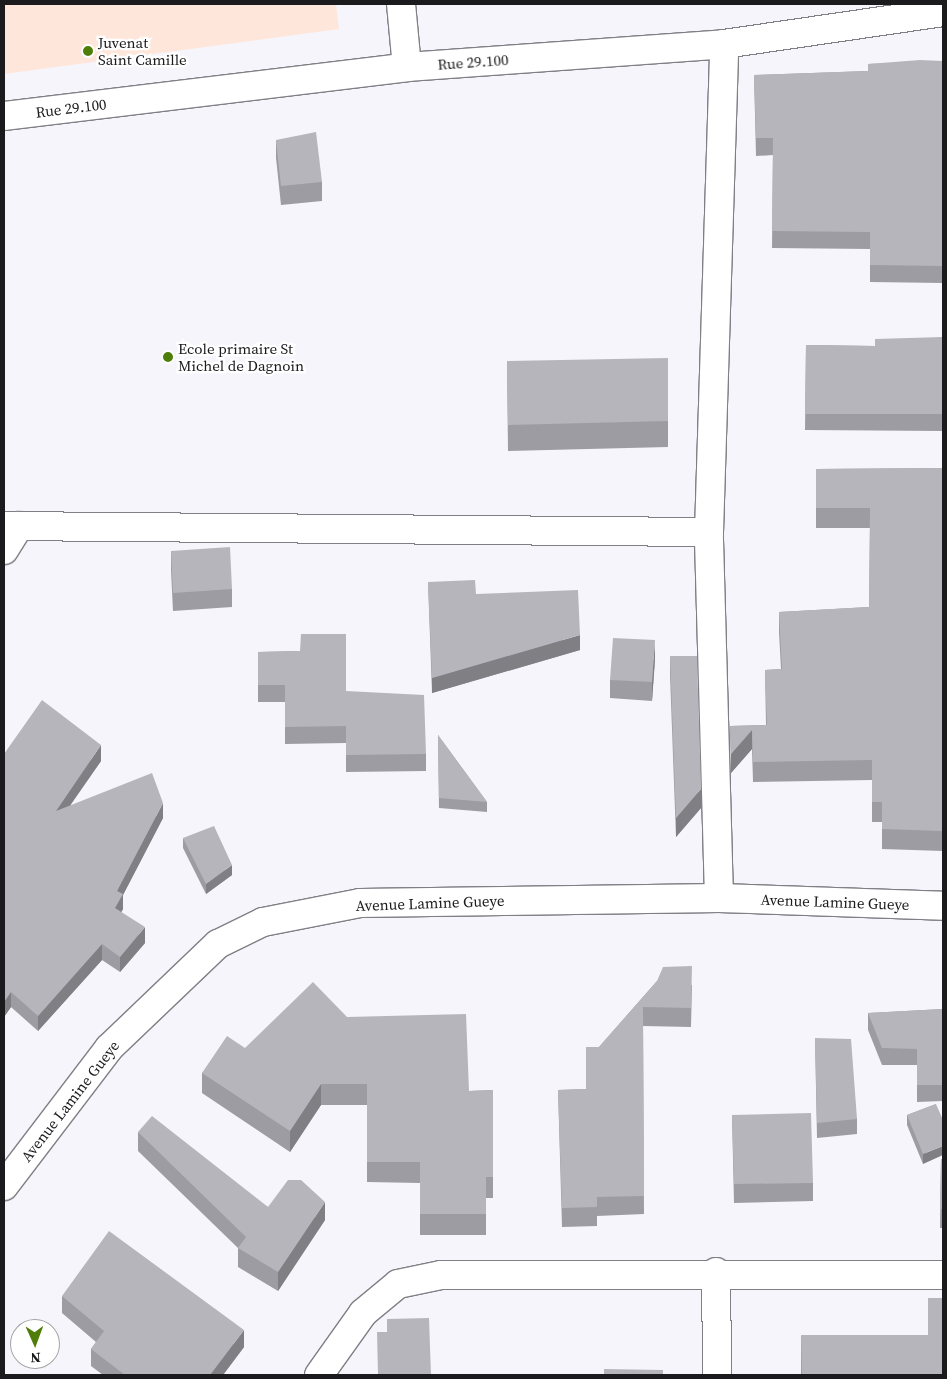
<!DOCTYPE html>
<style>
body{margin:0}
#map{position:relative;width:947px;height:1379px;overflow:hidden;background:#f6f5fc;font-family:"Source Serif 4",serif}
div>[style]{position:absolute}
.education>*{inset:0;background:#fee7da}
.roads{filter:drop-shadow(1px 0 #7f7f85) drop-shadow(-1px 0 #7f7f85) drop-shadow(0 1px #7f7f85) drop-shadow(0 -1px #7f7f85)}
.minor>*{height:28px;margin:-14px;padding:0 14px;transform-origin:14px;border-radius:14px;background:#fff}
.wall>*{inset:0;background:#9d9ca2}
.shaded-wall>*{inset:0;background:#7f7f84}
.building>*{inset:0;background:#b6b5bc}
.dots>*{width:14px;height:14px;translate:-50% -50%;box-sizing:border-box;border:2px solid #fff;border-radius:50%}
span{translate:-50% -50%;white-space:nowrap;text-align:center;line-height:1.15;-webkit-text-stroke:4.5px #fff;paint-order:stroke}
.poi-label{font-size:15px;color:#1b1b1d}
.left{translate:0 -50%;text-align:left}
.street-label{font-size:15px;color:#1b1b1d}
.frame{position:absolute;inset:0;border:5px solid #1b1b1d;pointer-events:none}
.north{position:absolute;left:10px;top:1319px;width:50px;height:50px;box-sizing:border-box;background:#fff;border:1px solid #a4a4a5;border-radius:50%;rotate:178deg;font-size:14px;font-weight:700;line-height:20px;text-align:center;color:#1b1b1d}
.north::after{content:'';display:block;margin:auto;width:18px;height:22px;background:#4f7e08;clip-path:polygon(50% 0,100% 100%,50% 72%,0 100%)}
</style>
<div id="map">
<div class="education">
<i style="clip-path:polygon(4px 4px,336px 4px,339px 29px,4px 74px)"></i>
</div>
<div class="roads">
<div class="minor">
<i style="left:401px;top:4px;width:63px;rotate:84.6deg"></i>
<i style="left:4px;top:116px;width:406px;rotate:-6.9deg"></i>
<i style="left:407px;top:67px;width:318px;rotate:-4.1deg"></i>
<i style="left:724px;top:44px;width:221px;rotate:-8.3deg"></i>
<i style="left:4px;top:526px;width:705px;rotate:0.49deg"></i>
<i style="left:4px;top:550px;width:28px;rotate:-58deg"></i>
<i style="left:719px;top:898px;width:366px;rotate:-91.6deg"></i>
<i style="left:709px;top:532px;width:488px;rotate:-88.2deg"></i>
<i style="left:4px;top:1186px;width:173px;rotate:-52.7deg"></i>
<i style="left:109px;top:1048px;width:151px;rotate:-43.7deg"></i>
<i style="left:218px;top:944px;width:50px;rotate:-26.1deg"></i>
<i style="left:263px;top:922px;width:99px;rotate:-11.1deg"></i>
<i style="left:360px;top:903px;width:359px;rotate:-0.8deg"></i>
<i style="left:719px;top:898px;width:224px;rotate:2deg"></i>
<i style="left:716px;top:1272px;width:103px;rotate:89.4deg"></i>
<i style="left:319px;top:1375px;width:76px;rotate:-54.6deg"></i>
<i style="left:363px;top:1313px;width:45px;rotate:-39.6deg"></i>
<i style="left:398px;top:1284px;width:44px;rotate:-11.8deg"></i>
<i style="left:441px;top:1275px;width:502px"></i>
</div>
</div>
<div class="wall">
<i style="clip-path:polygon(943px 61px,943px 283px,870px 282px,870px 249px,772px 248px,773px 155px,756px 156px,754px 75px,868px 71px,868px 64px)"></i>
<i style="clip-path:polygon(276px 140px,322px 182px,322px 201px,281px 205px,276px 158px)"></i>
<i style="clip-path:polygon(943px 337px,943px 431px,805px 430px,806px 345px,875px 346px)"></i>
<i style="clip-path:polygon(507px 361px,668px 421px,668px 447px,508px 451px)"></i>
<i style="clip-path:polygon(943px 468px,943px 851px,882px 849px,882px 822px,872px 822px,872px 780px,753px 782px,752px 749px,731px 773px,730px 726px,766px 725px,765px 670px,781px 669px,779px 632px,779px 612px,869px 607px,870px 528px,816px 528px,816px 469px)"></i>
<i style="clip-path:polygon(171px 551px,232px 589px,232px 607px,173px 611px,171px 570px)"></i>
<i style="clip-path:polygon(428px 582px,476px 594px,580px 650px,432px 693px)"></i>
<i style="clip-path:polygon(300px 651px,346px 691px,426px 754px,426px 771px,346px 772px,346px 743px,285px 744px,285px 702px,258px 702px,258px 652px)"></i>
<i style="clip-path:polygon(670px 656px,701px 808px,676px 837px,670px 675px)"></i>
<i style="clip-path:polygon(655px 659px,652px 701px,610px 698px,610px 680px)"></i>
<i style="clip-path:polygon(438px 735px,487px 802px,487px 812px,439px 808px)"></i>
<i style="clip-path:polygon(4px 754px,101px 761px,70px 805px,163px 818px,123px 895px,123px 909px,121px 912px,145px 943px,120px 972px,102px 960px,38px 1031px,11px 1007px,4px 1017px)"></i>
<i style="clip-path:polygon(183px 838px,232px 875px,206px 894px,183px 848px)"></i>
<i style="clip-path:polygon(657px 981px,692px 985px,691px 1027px,643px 1026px,644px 1214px,597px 1216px,597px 1226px,562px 1227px,558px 1090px,586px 1089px,599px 1047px)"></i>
<i style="clip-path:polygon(943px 1009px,943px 1101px,917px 1102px,917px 1065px,882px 1065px,868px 1030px,868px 1013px)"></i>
<i style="clip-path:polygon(347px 1017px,469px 1091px,493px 1090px,493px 1198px,486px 1198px,486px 1235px,420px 1235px,420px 1183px,367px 1182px,367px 1105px,321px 1105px,290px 1152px,202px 1093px,202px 1073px,245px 1048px)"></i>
<i style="clip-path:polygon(815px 1038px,857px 1119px,857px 1134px,817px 1138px)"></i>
<i style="clip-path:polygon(936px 1104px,923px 1164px,907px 1125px,907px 1115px)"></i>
<i style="clip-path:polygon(732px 1115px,813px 1183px,813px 1201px,734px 1203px)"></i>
<i style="clip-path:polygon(138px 1132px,268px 1207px,325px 1220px,278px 1291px,238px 1267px,238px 1248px,138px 1151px)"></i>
<i style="clip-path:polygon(941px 1159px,943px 1159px,943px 1228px,940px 1228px)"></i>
<i style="clip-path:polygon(62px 1296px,244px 1347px,223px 1375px,103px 1375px,91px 1366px,91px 1349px,96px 1342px,62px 1313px)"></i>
<i style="clip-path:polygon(801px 1335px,928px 1335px,943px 1375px,801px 1375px)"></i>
</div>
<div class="shaded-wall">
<i style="clip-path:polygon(580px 635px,580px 650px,432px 693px,432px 678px)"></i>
<i style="clip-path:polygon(655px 640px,655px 659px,652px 701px,652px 682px)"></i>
<i style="clip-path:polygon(752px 730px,752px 749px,731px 773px,731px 754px)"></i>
<i style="clip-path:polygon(101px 745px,101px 761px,56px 826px,56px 811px)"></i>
<i style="clip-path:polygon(701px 789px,701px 808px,676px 837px,676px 818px)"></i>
<i style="clip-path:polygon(163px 803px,163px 818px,123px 895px,123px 909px,115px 924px,115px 908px,117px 891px)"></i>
<i style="clip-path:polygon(232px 865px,232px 875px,206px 894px,206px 884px)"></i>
<i style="clip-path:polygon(145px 927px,145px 943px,120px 972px,120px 957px)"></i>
<i style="clip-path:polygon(102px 944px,102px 960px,38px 1031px,38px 1016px)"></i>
<i style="clip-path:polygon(11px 992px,11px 1007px,4px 1017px,4px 1002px)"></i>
<i style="clip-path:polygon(321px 1084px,321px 1105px,290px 1152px,290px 1131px)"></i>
<i style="clip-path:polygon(943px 1146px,943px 1155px,923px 1164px,923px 1154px)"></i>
<i style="clip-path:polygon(325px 1202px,325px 1220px,278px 1291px,278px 1272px)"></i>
<i style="clip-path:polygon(244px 1330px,244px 1347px,223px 1375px,210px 1375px)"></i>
</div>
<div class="building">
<i style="clip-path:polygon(920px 60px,943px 61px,943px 266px,870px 265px,870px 232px,772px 231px,773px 138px,756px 138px,754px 75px,868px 71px,868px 64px)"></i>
<i style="clip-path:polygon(316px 132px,322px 182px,281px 186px,276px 140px)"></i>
<i style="clip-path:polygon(943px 337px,943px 414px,805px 414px,806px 345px,875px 346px,875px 339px)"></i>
<i style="clip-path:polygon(668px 358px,668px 421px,508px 425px,507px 361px)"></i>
<i style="clip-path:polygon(943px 468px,943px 831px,882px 829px,882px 802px,872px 802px,872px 760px,753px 762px,752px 730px,731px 754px,730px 726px,767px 725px,765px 670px,782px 669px,779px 612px,869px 607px,870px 508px,816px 508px,816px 469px)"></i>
<i style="clip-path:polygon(230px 547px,232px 589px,173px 593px,171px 551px)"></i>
<i style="clip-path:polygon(475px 580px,476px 594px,578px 590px,580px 635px,432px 678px,428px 582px)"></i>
<i style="clip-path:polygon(301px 634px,346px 634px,346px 691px,424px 695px,426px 754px,346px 755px,346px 726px,285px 727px,285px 685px,258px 685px,258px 652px,300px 651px)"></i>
<i style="clip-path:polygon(613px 638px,655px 640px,652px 682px,610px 680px)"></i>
<i style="clip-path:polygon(670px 656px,697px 656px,701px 789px,676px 818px)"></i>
<i style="clip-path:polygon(42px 700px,101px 745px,56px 811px,152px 773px,163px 803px,117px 891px,123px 894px,115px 908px,145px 927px,120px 957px,102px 944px,38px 1016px,11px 992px,4px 1002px,4px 754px)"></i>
<i style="clip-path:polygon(438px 735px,487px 802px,439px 798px)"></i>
<i style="clip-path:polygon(214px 826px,232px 865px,206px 884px,183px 838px)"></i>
<i style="clip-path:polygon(692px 966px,691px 1008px,643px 1007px,644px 1196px,597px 1197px,597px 1207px,562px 1208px,558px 1090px,586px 1089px,586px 1047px,599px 1047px,657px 981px,663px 967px)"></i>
<i style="clip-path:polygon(313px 982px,347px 1017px,466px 1014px,469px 1091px,493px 1090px,493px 1177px,486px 1177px,486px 1214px,420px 1214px,420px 1162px,367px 1162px,367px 1084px,321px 1084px,290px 1131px,202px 1073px,227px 1036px,245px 1048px)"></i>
<i style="clip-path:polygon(943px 1009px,943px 1085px,917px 1085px,917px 1049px,882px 1048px,868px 1013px)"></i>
<i style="clip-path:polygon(815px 1038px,851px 1039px,857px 1119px,817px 1123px)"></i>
<i style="clip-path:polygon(936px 1104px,943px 1120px,943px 1146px,923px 1154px,907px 1115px)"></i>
<i style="clip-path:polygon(811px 1113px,813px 1183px,734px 1184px,732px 1115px)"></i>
<i style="clip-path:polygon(152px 1116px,268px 1207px,288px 1180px,301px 1180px,325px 1202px,278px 1272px,238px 1248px,246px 1237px,138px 1132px)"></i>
<i style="clip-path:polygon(941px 1159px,943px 1159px,943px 1209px,940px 1209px)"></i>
<i style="clip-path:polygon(109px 1231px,244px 1330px,210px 1375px,125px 1375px,91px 1349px,104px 1331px,62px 1296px)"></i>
<i style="clip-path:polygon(928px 1298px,943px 1298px,943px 1375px,878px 1375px,877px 1374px,802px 1374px,801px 1335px,928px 1335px)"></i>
<i style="clip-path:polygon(429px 1318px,431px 1375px,378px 1375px,377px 1332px,387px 1332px,387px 1319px)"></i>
<i style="clip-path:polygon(604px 1369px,663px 1370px,663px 1375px,604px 1375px)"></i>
</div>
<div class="dots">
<i style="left:88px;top:51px;background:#4f7e08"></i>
<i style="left:168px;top:357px;background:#4f7e08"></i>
</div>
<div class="poi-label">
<span class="left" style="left:98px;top:51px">Juvenat<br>Saint Camille</span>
<span class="left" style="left:178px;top:357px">Ecole primaire St<br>Michel de Dagnoin</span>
</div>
<div class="street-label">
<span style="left:473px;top:62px;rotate:-4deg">Rue 29.100</span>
<span style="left:71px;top:108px;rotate:-7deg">Rue 29.100</span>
<span style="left:835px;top:902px;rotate:2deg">Avenue Lamine Gueye</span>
<span style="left:430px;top:903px;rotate:-2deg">Avenue Lamine Gueye</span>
<span style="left:70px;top:1101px;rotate:-52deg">Avenue Lamine Gueye</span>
</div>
<div class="frame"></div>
<div class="north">N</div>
</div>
